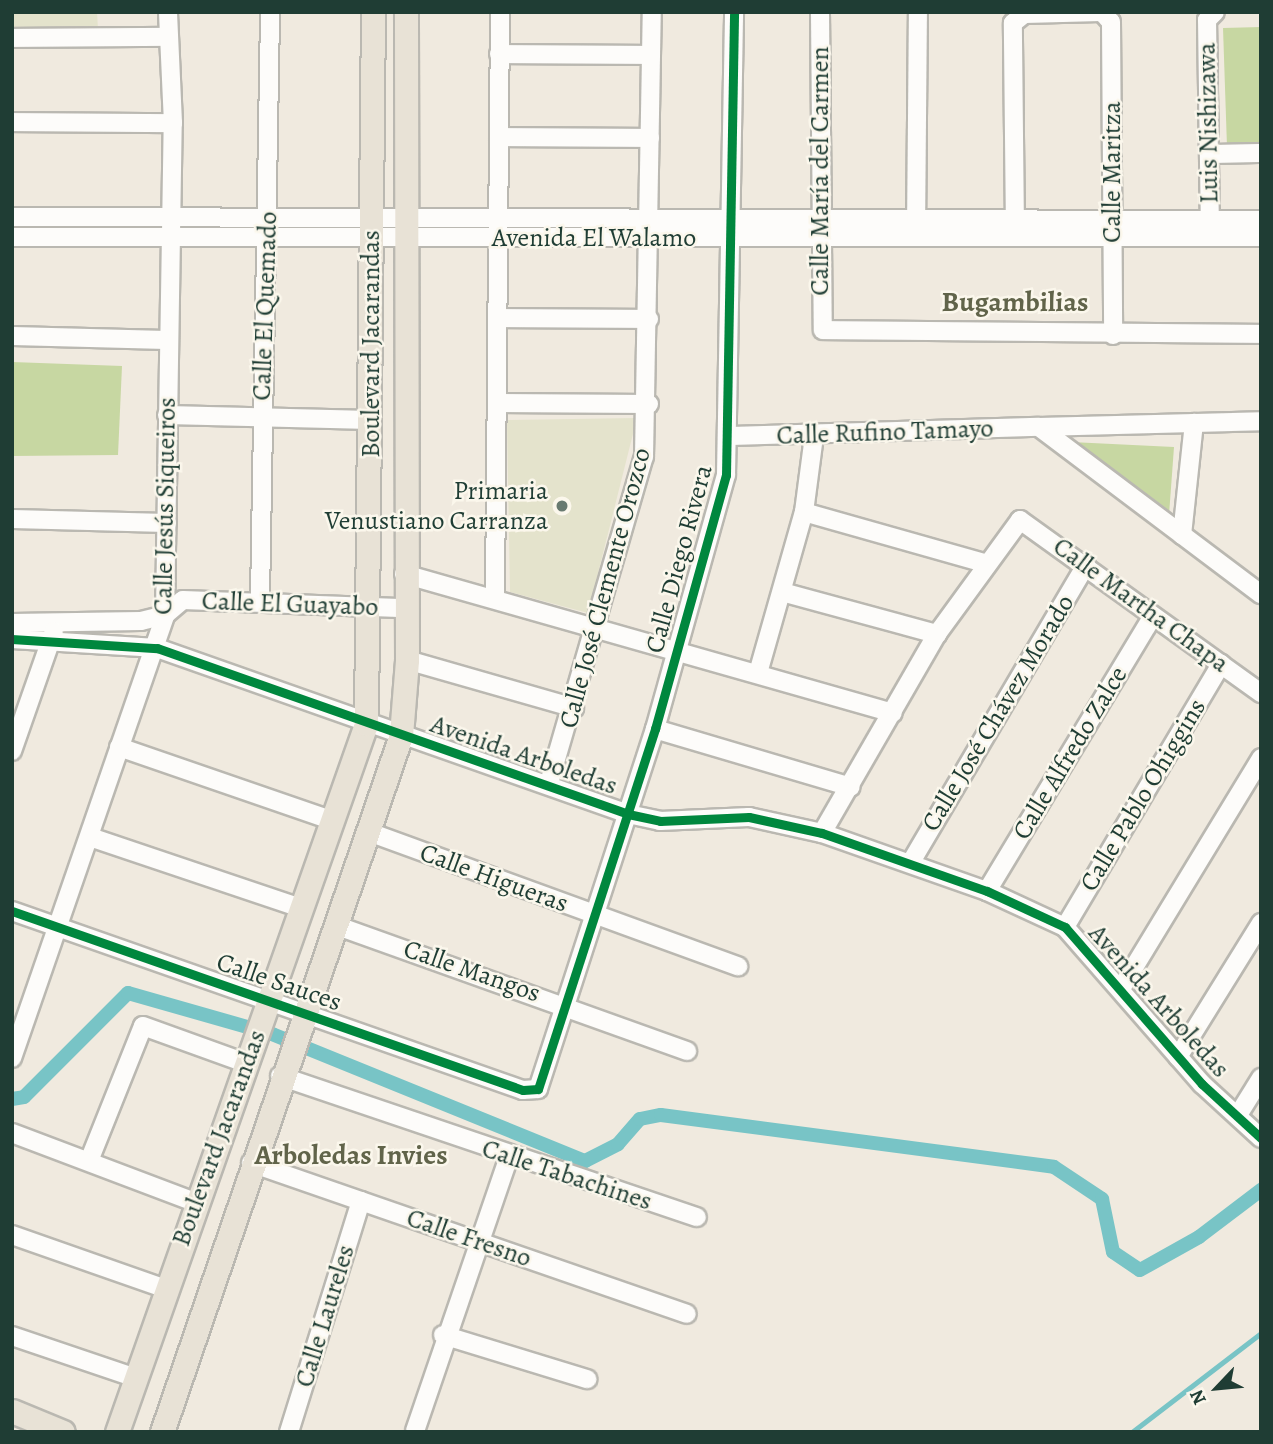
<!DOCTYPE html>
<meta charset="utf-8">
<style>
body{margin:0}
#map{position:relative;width:1273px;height:1444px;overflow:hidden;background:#f0eadf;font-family:Alegreya,serif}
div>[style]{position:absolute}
.built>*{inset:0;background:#e4e3cc}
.green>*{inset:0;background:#c7d7a2}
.stream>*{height:4.5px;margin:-2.25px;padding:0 2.25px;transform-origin:2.25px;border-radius:2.25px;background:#78c4c6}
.canal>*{height:14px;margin:-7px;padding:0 7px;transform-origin:7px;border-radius:7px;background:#78c4c6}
.roads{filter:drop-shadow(2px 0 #bab8b1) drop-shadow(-2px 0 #bab8b1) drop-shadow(0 2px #bab8b1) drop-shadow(0 -2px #bab8b1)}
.minor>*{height:18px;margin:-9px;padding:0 9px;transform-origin:9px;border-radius:9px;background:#fdfcfa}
.major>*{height:23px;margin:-11.5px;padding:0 11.5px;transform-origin:11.5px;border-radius:11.5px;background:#e8e2d6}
.cycleway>*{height:9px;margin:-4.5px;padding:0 4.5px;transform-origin:4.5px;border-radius:4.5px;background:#00873e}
.dots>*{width:19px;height:19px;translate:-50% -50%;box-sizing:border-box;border:4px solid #fbf7ec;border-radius:50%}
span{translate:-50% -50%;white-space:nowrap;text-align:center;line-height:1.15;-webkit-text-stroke:5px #fbf7ec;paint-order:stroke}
.street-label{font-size:26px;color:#1f3d34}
.poi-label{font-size:26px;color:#1f3d34}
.right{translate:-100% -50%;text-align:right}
.neighbourhood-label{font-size:28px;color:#61644a;font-weight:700}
.frame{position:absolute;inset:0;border:14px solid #1f3d34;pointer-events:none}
.north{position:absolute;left:1182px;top:1353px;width:70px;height:70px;-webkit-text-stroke:5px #fbf7ec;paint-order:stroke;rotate:244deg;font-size:19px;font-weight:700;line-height:28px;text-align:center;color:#1f3d34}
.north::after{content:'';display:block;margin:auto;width:24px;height:32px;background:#1f3d34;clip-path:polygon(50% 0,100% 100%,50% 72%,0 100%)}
</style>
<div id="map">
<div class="built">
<i style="clip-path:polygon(12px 12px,97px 12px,98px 29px,12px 28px)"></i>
<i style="clip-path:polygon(637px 418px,588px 613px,510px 592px,507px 420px)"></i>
</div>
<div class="green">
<i style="clip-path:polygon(1261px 27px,1261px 146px,1227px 147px,1223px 28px)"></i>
<i style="clip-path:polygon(12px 362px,122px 366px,118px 455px,12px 456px)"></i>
<i style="clip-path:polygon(1071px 442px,1174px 447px,1169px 515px)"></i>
</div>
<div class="stream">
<i style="left:1132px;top:1432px;width:163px;rotate:-37.5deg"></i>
</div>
<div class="canal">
<i style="left:12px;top:1099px;width:12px;rotate:-9deg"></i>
<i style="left:24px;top:1097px;width:147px;rotate:-45deg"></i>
<i style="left:128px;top:993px;width:150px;rotate:15.9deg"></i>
<i style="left:272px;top:1034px;width:338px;rotate:22.1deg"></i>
<i style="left:585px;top:1161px;width:37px;rotate:-27deg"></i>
<i style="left:618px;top:1144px;width:33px;rotate:-49deg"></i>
<i style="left:640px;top:1119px;width:21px;rotate:-11deg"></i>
<i style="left:661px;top:1115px;width:396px;rotate:7.5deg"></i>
<i style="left:1054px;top:1167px;width:58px;rotate:33.7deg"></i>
<i style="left:1102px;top:1199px;width:54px;rotate:78.3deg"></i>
<i style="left:1113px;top:1252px;width:32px;rotate:34deg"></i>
<i style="left:1140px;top:1270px;width:68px;rotate:-29.2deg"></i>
<i style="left:1199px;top:1237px;width:78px;rotate:-37.2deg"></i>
</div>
<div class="roads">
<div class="minor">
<i style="left:820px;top:12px;width:318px;rotate:89.5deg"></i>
<i style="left:823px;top:330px;width:438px;rotate:0.5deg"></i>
<i style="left:1102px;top:12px;width:13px;rotate:48deg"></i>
<i style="left:1111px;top:22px;width:313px;rotate:89.6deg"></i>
<i style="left:12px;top:38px;width:156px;rotate:-0.4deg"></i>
<i style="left:499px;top:54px;width:152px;rotate:0.4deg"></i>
<i style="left:12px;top:122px;width:161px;rotate:0.4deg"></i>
<i style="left:499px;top:137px;width:151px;rotate:0.4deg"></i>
<i style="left:1210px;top:154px;width:51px;rotate:-1.1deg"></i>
<i style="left:12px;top:217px;width:1249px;rotate:0.14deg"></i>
<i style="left:1015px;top:231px;width:208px;rotate:-90.6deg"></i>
<i style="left:1013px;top:23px;width:14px;rotate:-39deg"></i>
<i style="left:1024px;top:14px;width:77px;rotate:-1.5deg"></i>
<i style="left:916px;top:233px;width:221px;rotate:-89.5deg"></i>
<i style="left:1210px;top:233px;width:213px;rotate:-90.8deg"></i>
<i style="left:1207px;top:20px;width:11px;rotate:-45deg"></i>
<i style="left:12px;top:237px;width:1249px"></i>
<i style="left:498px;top:318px;width:151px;rotate:0.4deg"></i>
<i style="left:12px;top:336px;width:155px;rotate:1.5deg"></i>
<i style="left:497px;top:403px;width:152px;rotate:0.4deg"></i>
<i style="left:167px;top:415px;width:204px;rotate:1.4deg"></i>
<i style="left:1039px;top:427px;width:222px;rotate:-1.5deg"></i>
<i style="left:731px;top:436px;width:308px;rotate:-1.7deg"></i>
<i style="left:1039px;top:427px;width:278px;rotate:37deg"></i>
<i style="left:804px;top:512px;width:187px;rotate:15.8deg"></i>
<i style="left:12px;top:519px;width:155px;rotate:1.5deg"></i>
<i style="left:1182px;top:535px;width:113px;rotate:-83.9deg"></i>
<i style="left:404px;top:574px;width:508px;rotate:15.87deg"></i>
<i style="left:782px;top:592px;width:161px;rotate:15.2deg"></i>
<i style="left:495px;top:598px;width:586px;rotate:-89.51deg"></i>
<i style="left:260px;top:599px;width:587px;rotate:-89.02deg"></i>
<i style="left:12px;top:623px;width:129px;rotate:-0.9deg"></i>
<i style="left:141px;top:621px;width:25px;rotate:-14deg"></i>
<i style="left:165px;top:615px;width:23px;rotate:-40deg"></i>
<i style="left:183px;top:600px;width:223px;rotate:2.1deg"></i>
<i style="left:12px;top:639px;width:145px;rotate:3.6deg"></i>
<i style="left:157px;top:648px;width:499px;rotate:19.4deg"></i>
<i style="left:628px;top:814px;width:33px;rotate:12deg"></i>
<i style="left:660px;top:821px;width:89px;rotate:-2.6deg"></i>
<i style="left:749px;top:817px;width:75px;rotate:12.4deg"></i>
<i style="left:822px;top:833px;width:175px;rotate:19.4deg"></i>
<i style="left:987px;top:891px;width:86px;rotate:24.8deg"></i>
<i style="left:1065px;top:927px;width:208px;rotate:48.9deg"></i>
<i style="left:1202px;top:1084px;width:80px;rotate:42.5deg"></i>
<i style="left:407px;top:660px;width:174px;rotate:16deg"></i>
<i style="left:758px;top:673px;width:167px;rotate:-74.1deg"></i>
<i style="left:804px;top:512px;width:77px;rotate:-82.5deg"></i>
<i style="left:655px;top:729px;width:204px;rotate:16.5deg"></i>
<i style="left:119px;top:747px;width:224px;rotate:19deg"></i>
<i style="left:12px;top:751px;width:127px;rotate:-70.7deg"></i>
<i style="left:549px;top:783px;width:340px;rotate:-73.8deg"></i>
<i style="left:644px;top:457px;width:445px;rotate:-89deg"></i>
<i style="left:369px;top:832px;width:393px;rotate:20deg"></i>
<i style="left:822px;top:833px;width:230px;rotate:-60deg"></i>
<i style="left:937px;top:634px;width:141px;rotate:-53.9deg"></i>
<i style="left:1020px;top:520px;width:297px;rotate:35.7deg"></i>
<i style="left:90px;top:837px;width:219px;rotate:18.6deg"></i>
<i style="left:911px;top:862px;width:345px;rotate:-59.5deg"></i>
<i style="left:987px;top:891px;width:321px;rotate:-58.9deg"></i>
<i style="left:12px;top:911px;width:541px;rotate:19.31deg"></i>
<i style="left:523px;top:1090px;width:15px;rotate:-4deg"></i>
<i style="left:538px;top:1089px;width:379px;rotate:-72deg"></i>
<i style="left:655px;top:729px;width:264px;rotate:-74.4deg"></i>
<i style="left:726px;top:475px;width:463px;rotate:-89deg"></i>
<i style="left:335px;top:925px;width:374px;rotate:19.7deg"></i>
<i style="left:1065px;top:927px;width:306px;rotate:-59.3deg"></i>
<i style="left:1122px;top:987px;width:268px;rotate:-58.7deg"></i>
<i style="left:1178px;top:1057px;width:158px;rotate:-58.2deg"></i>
<i style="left:12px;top:1058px;width:469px;rotate:-70.9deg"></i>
<i style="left:165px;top:615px;width:492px;rotate:-89.1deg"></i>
<i style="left:173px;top:123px;width:111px;rotate:-92.6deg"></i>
<i style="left:280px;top:1076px;width:440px;rotate:18.7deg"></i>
<i style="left:1238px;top:1115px;width:44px;rotate:-58.1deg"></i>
<i style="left:12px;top:1133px;width:198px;rotate:20.7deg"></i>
<i style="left:89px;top:1161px;width:145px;rotate:-68.2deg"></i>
<i style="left:143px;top:1026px;width:109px;rotate:19.8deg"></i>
<i style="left:251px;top:1163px;width:461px;rotate:19.1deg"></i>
<i style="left:12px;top:1235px;width:163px;rotate:19.3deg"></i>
<i style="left:443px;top:1335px;width:151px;rotate:17deg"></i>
<i style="left:12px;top:1336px;width:131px;rotate:18.7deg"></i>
<i style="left:415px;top:1431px;width:290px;rotate:-71.1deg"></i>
<i style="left:289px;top:1432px;width:242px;rotate:-72.7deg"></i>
</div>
<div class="major">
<i style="left:12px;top:1411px;width:55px;rotate:22.4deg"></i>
<i style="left:117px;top:1432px;width:751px;rotate:-70.62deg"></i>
<i style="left:366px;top:724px;width:712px;rotate:-89.44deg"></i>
<i style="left:162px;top:1432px;width:737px;rotate:-71.07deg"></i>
<i style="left:401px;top:735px;width:75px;rotate:-85.4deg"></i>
<i style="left:407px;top:660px;width:648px;rotate:-90.09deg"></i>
</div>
</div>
<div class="cycleway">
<i style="left:12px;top:639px;width:145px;rotate:3.6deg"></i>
<i style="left:157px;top:648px;width:499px;rotate:19.4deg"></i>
<i style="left:628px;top:814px;width:33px;rotate:12deg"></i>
<i style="left:660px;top:821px;width:89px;rotate:-2.6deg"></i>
<i style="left:749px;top:817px;width:75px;rotate:12.4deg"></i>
<i style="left:822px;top:833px;width:175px;rotate:19.4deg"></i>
<i style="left:987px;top:891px;width:86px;rotate:24.8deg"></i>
<i style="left:1065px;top:927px;width:208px;rotate:48.9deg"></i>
<i style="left:1202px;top:1084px;width:80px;rotate:42.5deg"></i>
<i style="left:12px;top:911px;width:541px;rotate:19.31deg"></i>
<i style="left:523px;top:1090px;width:15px;rotate:-4deg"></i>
<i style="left:538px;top:1089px;width:379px;rotate:-72deg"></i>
<i style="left:655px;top:729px;width:264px;rotate:-74.4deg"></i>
<i style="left:726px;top:475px;width:463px;rotate:-89deg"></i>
</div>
<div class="dots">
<i style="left:562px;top:506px;background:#687a70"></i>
</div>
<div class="street-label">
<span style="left:1208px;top:123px;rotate:-91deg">Luis Nishizawa</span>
<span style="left:820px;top:171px;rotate:-90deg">Calle María del Carmen</span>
<span style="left:1112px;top:172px;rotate:-90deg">Calle Maritza</span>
<span style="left:594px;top:238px">Avenida El Walamo</span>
<span style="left:265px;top:306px;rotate:-88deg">Calle El Quemado</span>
<span style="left:371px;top:344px;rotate:-90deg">Boulevard Jacarandas</span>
<span style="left:885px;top:432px;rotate:-2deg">Calle Rufino Tamayo</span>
<span style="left:165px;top:506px;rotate:-89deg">Calle Jesús Siqueiros</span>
<span style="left:679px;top:559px;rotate:-75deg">Calle Diego Rivera</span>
<span style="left:605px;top:588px;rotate:-75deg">Calle José Clemente Orozco</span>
<span style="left:290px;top:604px;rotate:2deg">Calle El Guayabo</span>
<span style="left:1141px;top:605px;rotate:36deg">Calle Martha Chapa</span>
<span style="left:998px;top:713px;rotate:-59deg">Calle José Chávez Morado</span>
<span style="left:1070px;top:753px;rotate:-59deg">Calle Alfredo Zalce</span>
<span style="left:524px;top:755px;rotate:19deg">Avenida Arboledas</span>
<span style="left:1143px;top:795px;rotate:-59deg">Calle Pablo Ohiggins</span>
<span style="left:494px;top:878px;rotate:20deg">Calle Higueras</span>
<span style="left:472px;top:971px;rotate:19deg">Calle Mangos</span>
<span style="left:279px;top:982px;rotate:19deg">Calle Sauces</span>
<span style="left:1159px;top:1001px;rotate:48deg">Avenida Arboledas</span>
<span style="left:219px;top:1138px;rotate:-70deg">Boulevard Jacarandas</span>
<span style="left:567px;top:1175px;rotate:18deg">Calle Tabachines</span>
<span style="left:469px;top:1238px;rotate:19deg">Calle Fresno</span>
<span style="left:325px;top:1316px;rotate:-73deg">Calle Laureles</span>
</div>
<div class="poi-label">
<span class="right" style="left:548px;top:506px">Primaria<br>Venustiano Carranza</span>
</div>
<div class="neighbourhood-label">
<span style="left:1015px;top:302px">Bugambilias</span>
<span style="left:351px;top:1155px">Arboledas Invies</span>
</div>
<div class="frame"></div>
<div class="north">N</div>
</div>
